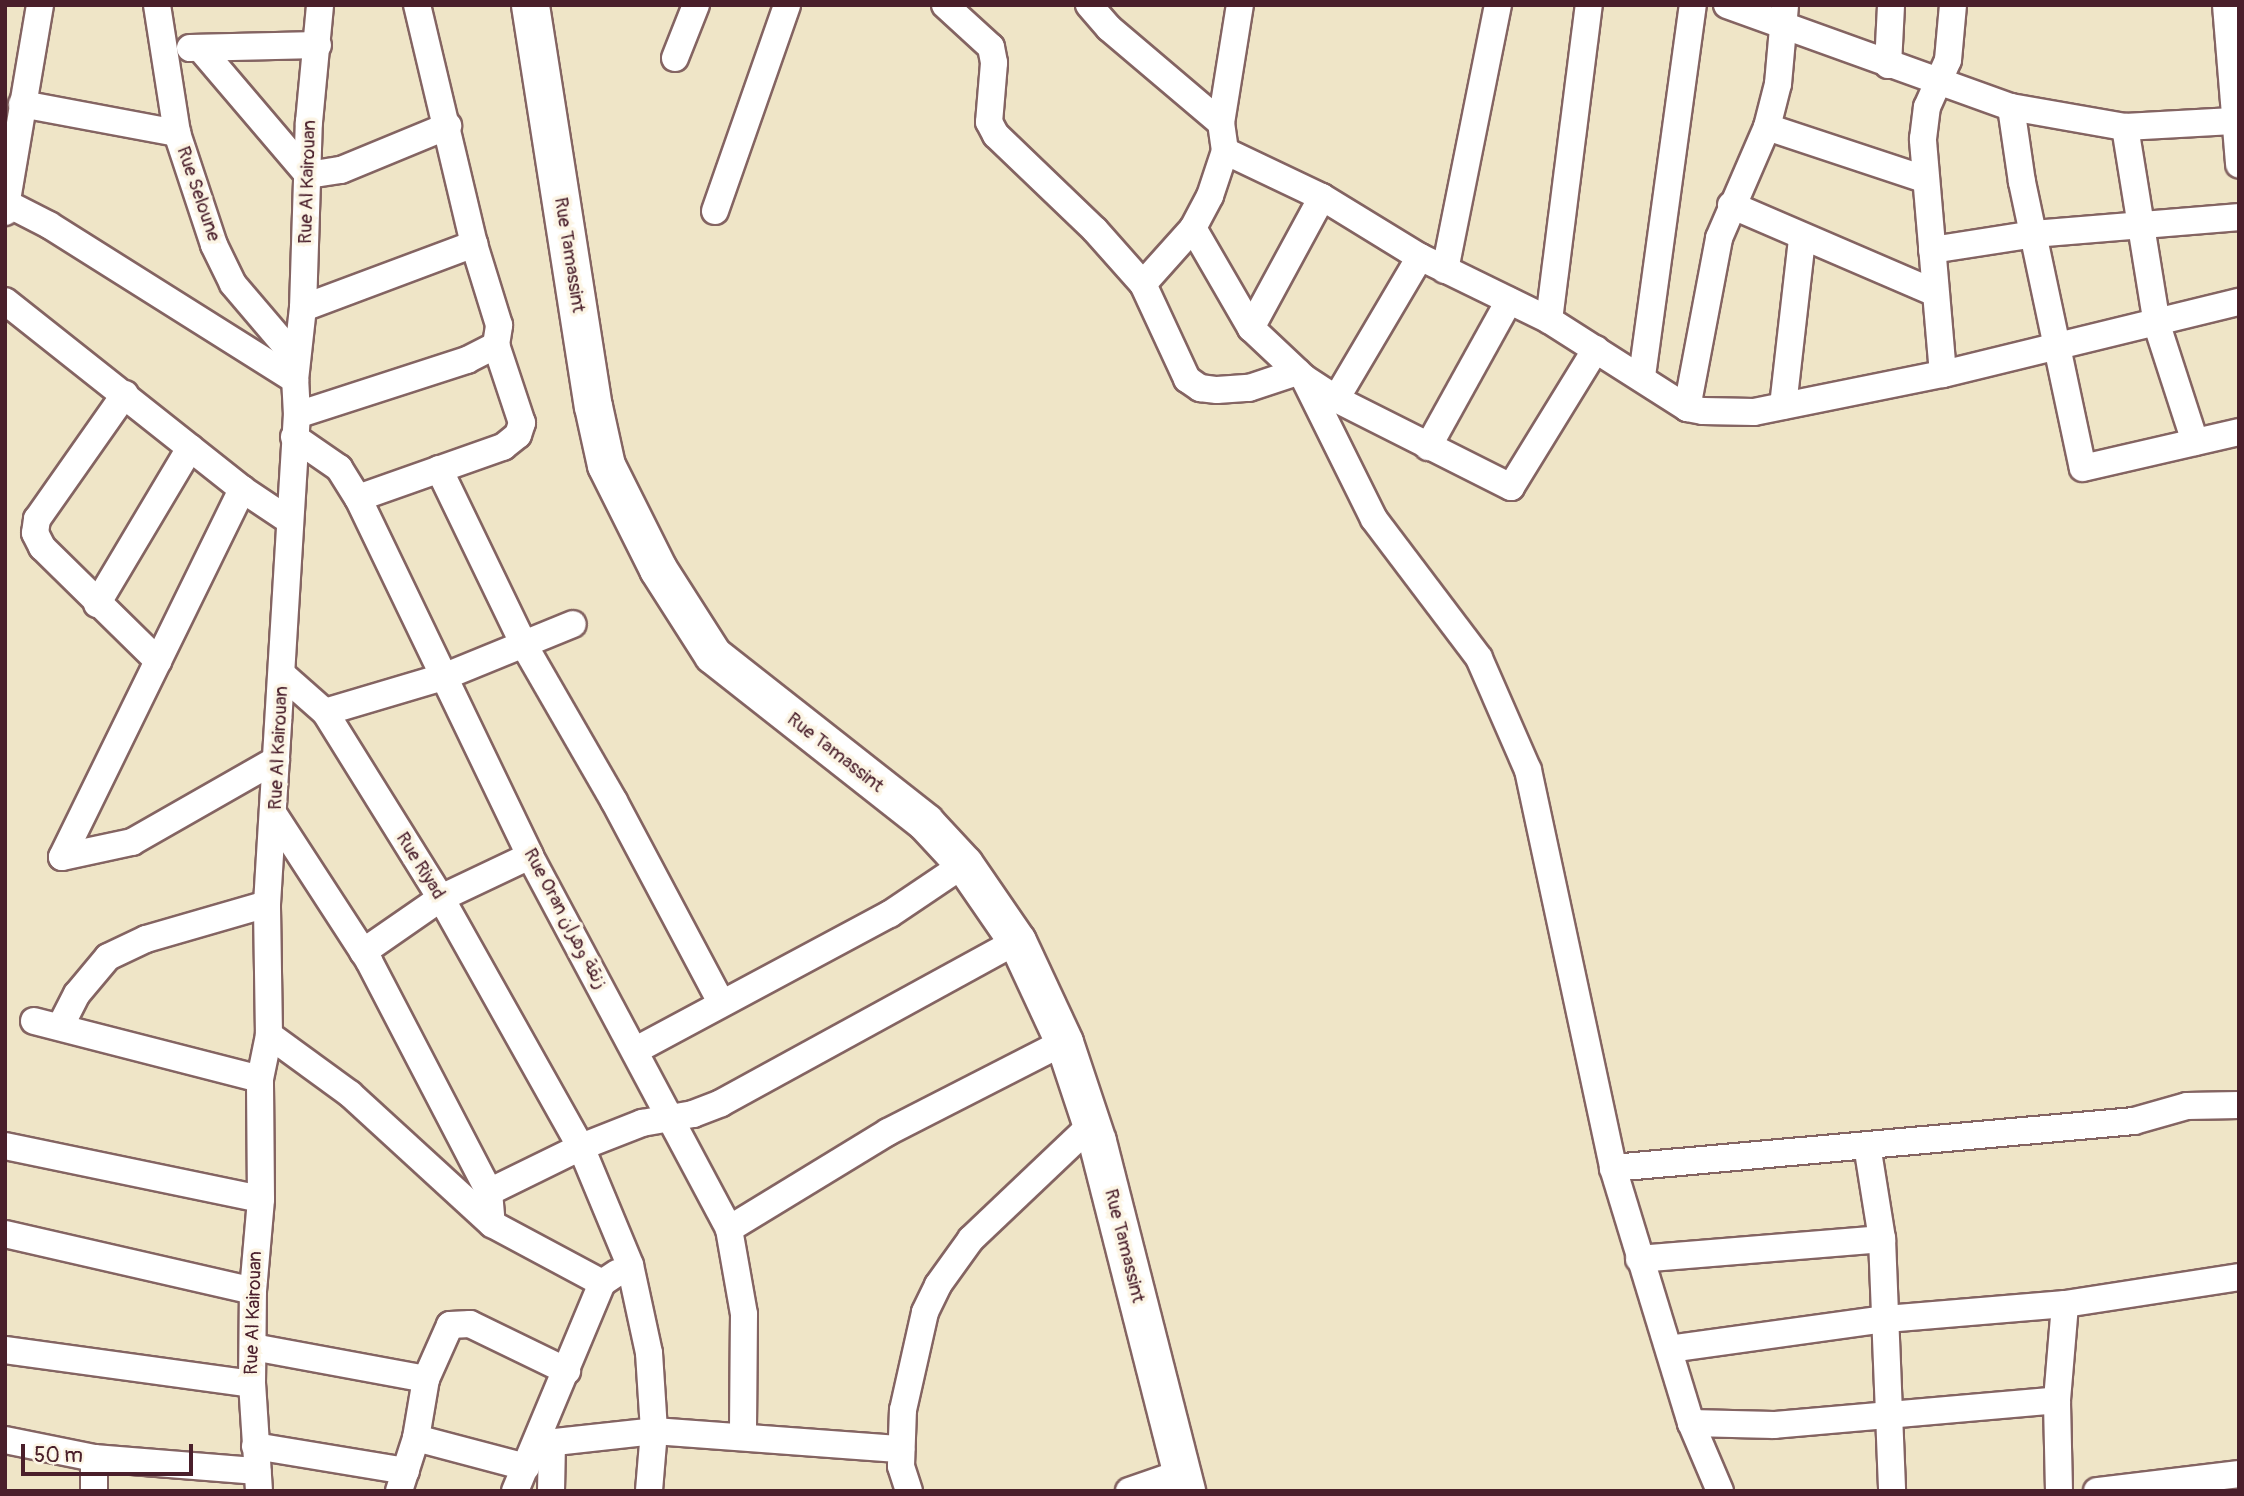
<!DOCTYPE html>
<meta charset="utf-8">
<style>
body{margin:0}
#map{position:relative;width:2244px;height:1496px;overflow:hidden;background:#efe5c7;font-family:Pangolin,"Playpen Sans Arabic",sans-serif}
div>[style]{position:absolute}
.roads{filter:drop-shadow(2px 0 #846462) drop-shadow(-2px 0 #846462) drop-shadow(0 2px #846462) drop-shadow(0 -2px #846462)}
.street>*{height:26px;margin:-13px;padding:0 13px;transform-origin:13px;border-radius:13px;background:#fff}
.secondary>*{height:37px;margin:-18.5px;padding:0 18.5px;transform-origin:18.5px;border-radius:18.5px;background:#fff}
span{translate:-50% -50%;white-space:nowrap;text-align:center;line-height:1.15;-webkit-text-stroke:7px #fcf5e5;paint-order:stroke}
.street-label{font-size:19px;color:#4a1f2b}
.frame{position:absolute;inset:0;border:7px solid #4a1f2b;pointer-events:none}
.scale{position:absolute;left:21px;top:1444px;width:172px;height:32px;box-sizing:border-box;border:4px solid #4a1f2b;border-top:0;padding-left:9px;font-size:21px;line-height:24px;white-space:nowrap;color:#4a1f2b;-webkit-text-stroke:5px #fcf5e5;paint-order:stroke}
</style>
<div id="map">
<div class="roads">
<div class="street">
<i style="left:157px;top:5px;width:130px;rotate:81.1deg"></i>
<i style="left:177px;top:133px;width:118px;rotate:71.7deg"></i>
<i style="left:214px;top:245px;width:43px;rotate:64deg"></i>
<i style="left:233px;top:284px;width:97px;rotate:49.6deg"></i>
<i style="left:945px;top:5px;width:62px;rotate:42.4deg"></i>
<i style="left:991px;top:47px;width:16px;rotate:79deg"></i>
<i style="left:994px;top:63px;width:59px;rotate:94.8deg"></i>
<i style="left:989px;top:122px;width:15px;rotate:62deg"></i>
<i style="left:996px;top:135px;width:137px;rotate:43.8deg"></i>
<i style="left:1095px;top:230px;width:72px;rotate:48.4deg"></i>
<i style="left:1143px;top:284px;width:105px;rotate:65.1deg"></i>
<i style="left:1187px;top:379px;width:16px;rotate:35deg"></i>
<i style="left:1200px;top:388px;width:17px;rotate:7deg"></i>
<i style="left:1217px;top:390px;width:32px;rotate:-4deg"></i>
<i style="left:1249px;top:388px;width:51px;rotate:-18.4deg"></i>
<i style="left:1089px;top:5px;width:30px;rotate:49deg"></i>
<i style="left:1109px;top:28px;width:147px;rotate:40.3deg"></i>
<i style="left:1727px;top:5px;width:302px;rotate:19.8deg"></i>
<i style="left:2011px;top:107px;width:116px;rotate:10deg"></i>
<i style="left:2125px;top:127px;width:108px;rotate:-3.2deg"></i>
<i style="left:2226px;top:5px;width:160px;rotate:85.3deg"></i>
<i style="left:190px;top:48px;width:128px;rotate:-1.3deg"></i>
<i style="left:200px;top:48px;width:167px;rotate:49.6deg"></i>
<i style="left:675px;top:58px;width:57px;rotate:-68.4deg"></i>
<i style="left:1888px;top:65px;width:60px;rotate:-87.1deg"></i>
<i style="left:22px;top:104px;width:158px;rotate:10.6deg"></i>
<i style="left:2011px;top:107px;width:76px;rotate:81.7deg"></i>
<i style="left:2022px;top:182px;width:292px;rotate:78deg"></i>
<i style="left:2083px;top:468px;width:160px;rotate:-13deg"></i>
<i style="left:1767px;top:127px;width:165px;rotate:18.3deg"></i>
<i style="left:2125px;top:127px;width:201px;rotate:80.8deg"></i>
<i style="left:2157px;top:325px;width:123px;rotate:72deg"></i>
<i style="left:1225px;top:151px;width:107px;rotate:25.4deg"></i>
<i style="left:1322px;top:197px;width:115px;rotate:31.5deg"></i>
<i style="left:1420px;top:257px;width:144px;rotate:26deg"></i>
<i style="left:1549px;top:320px;width:164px;rotate:32.5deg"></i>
<i style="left:1687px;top:408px;width:16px;rotate:11deg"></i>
<i style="left:1703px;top:411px;width:51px;rotate:1.1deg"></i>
<i style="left:1754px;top:412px;width:193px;rotate:-11.4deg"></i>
<i style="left:1943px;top:374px;width:305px;rotate:-13.7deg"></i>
<i style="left:308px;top:175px;width:33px;rotate:-9deg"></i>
<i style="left:341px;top:170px;width:116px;rotate:-22.4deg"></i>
<i style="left:8px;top:204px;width:46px;rotate:27.1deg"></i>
<i style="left:49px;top:225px;width:291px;rotate:32.2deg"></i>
<i style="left:1731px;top:205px;width:220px;rotate:23.3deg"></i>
<i style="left:715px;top:211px;width:218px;rotate:-70.7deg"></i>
<i style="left:5px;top:212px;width:210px;rotate:-80.4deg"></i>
<i style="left:1193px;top:228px;width:116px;rotate:59.9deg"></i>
<i style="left:1251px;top:328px;width:73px;rotate:43.3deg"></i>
<i style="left:1304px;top:378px;width:38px;rotate:33deg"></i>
<i style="left:1336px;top:399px;width:196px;rotate:26.7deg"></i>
<i style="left:1511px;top:487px;width:162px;rotate:-58.4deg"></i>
<i style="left:1932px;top:250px;width:103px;rotate:-8.9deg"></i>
<i style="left:2034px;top:234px;width:206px;rotate:-4.7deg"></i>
<i style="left:1445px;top:270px;width:270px;rotate:-78.7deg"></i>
<i style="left:1143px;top:284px;width:75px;rotate:-48.2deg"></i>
<i style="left:1193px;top:228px;width:36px;rotate:-62deg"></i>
<i style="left:1210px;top:196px;width:47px;rotate:-71.6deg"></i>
<i style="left:1225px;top:151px;width:28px;rotate:-98deg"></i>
<i style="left:1221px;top:123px;width:120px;rotate:-80.9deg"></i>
<i style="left:5px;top:301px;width:303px;rotate:38.4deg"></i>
<i style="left:242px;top:489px;width:54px;rotate:33.7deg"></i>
<i style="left:303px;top:308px;width:183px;rotate:-20.5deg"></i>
<i style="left:1549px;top:320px;width:318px;rotate:-82.8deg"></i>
<i style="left:1251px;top:328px;width:149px;rotate:-61.5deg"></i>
<i style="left:1943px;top:374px;width:236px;rotate:-94.9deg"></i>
<i style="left:1923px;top:139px;width:32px;rotate:-83deg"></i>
<i style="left:1927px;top:107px;width:51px;rotate:-65.9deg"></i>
<i style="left:1948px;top:60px;width:55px;rotate:-84.8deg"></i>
<i style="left:1642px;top:376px;width:374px;rotate:-82.2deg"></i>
<i style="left:1304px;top:378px;width:157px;rotate:63.6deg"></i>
<i style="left:1374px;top:519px;width:174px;rotate:52.9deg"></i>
<i style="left:1479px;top:658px;width:122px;rotate:66.4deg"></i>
<i style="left:1528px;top:770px;width:407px;rotate:77.9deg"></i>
<i style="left:1613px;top:1168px;width:267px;rotate:73deg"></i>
<i style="left:1691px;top:1423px;width:74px;rotate:66.9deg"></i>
<i style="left:125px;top:394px;width:153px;rotate:125.1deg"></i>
<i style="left:37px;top:519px;width:14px;rotate:98deg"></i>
<i style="left:35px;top:533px;width:16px;rotate:63deg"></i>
<i style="left:42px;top:547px;width:163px;rotate:44.5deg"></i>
<i style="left:1336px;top:399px;width:165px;rotate:-59.4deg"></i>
<i style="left:1783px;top:406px;width:169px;rotate:-83.5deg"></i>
<i style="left:1687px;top:408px;width:173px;rotate:-79.3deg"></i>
<i style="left:1719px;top:238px;width:121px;rotate:-66.6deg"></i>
<i style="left:1767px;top:127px;width:44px;rotate:-75.7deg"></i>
<i style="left:1778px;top:84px;width:79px;rotate:-84.9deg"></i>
<i style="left:297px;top:415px;width:179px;rotate:-17.9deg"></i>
<i style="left:467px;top:360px;width:33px;rotate:-27deg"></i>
<i style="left:496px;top:345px;width:20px;rotate:-81deg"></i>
<i style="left:499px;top:325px;width:85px;rotate:-107.2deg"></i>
<i style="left:474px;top:244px;width:246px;rotate:-103.4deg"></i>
<i style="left:294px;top:437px;width:55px;rotate:34.6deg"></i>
<i style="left:339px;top:468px;width:36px;rotate:58deg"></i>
<i style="left:358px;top:498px;width:397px;rotate:64.3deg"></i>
<i style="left:530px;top:856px;width:423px;rotate:61.9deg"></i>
<i style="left:729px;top:1229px;width:86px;rotate:80deg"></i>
<i style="left:744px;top:1314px;width:121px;rotate:90.5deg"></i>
<i style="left:1428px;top:447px;width:167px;rotate:-61deg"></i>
<i style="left:439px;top:469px;width:195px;rotate:64.2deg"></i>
<i style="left:524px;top:645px;width:180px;rotate:60deg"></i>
<i style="left:614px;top:801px;width:228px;rotate:62deg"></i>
<i style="left:358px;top:498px;width:154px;rotate:-19.4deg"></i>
<i style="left:503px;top:447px;width:19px;rotate:-39deg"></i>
<i style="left:518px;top:435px;width:13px;rotate:-72deg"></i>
<i style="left:522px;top:423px;width:82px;rotate:-108.4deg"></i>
<i style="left:97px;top:604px;width:182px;rotate:-59.2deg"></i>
<i style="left:283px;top:675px;width:56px;rotate:41.4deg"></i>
<i style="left:325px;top:712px;width:219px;rotate:58.1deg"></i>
<i style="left:441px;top:898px;width:286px;rotate:60.7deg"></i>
<i style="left:581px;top:1147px;width:128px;rotate:67.4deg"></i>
<i style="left:630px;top:1265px;width:90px;rotate:77.8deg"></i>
<i style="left:649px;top:1353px;width:78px;rotate:86.3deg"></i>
<i style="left:654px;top:1431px;width:60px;rotate:94.8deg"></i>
<i style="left:325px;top:712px;width:123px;rotate:-16.5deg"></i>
<i style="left:443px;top:677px;width:140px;rotate:-22.2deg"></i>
<i style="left:275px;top:816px;width:173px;rotate:57deg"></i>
<i style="left:369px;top:961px;width:260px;rotate:62.5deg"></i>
<i style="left:489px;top:1192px;width:32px;rotate:85deg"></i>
<i style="left:62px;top:857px;width:410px;rotate:-63.9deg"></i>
<i style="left:62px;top:857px;width:72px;rotate:-12.1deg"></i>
<i style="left:132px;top:842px;width:166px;rotate:-29.7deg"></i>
<i style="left:363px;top:952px;width:95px;rotate:-34.7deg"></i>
<i style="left:441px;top:898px;width:98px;rotate:-25.3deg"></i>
<i style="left:34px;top:1021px;width:233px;rotate:14.4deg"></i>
<i style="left:60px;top:1027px;width:37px;rotate:-63deg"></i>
<i style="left:77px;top:994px;width:48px;rotate:-50deg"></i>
<i style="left:108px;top:957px;width:42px;rotate:-25.3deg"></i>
<i style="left:146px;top:939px;width:126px;rotate:-16.1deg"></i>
<i style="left:269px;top:1035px;width:100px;rotate:36.1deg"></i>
<i style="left:350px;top:1094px;width:193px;rotate:42.5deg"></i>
<i style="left:492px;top:1224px;width:125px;rotate:28.2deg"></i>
<i style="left:636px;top:1050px;width:288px;rotate:-28.2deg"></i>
<i style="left:890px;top:914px;width:89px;rotate:-34deg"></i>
<i style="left:1867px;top:1145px;width:95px;rotate:80.9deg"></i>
<i style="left:1882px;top:1239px;width:252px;rotate:87.7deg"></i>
<i style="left:5px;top:1146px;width:261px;rotate:11.7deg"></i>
<i style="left:1613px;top:1168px;width:523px;rotate:-5.15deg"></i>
<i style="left:2134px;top:1121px;width:55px;rotate:-15.8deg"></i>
<i style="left:2187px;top:1106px;width:52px;rotate:-1.1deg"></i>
<i style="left:489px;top:1192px;width:102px;rotate:-26.1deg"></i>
<i style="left:581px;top:1147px;width:66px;rotate:-21.5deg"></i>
<i style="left:642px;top:1123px;width:52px;rotate:-10deg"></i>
<i style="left:693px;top:1114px;width:30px;rotate:-21deg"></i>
<i style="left:721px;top:1103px;width:337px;rotate:-28.7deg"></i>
<i style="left:729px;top:1229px;width:186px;rotate:-31.4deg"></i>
<i style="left:888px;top:1132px;width:198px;rotate:-27.1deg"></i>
<i style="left:5px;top:1234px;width:254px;rotate:12.9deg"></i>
<i style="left:1639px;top:1259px;width:244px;rotate:-4.7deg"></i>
<i style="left:253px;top:1347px;width:176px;rotate:10.5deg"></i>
<i style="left:1669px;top:1349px;width:219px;rotate:-7.9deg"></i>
<i style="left:1886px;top:1319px;width:180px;rotate:-4.8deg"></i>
<i style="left:2065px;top:1304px;width:176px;rotate:-8.8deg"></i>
<i style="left:5px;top:1350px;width:249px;rotate:7.8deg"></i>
<i style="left:1691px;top:1423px;width:83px;rotate:1.4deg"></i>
<i style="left:1774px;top:1425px;width:284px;rotate:-5deg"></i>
<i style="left:416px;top:1438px;width:114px;rotate:14.8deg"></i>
<i style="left:5px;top:1440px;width:91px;rotate:11.4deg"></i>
<i style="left:94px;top:1458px;width:164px;rotate:4.6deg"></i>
<i style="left:537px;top:1444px;width:118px;rotate:-6.3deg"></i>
<i style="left:654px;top:1431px;width:248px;rotate:4.2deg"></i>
<i style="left:255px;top:1446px;width:153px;rotate:9.4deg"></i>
<i style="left:94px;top:1491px;width:33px;rotate:-90deg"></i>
<i style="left:259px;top:1491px;width:107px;rotate:-93.7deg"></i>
<i style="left:252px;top:1384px;width:93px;rotate:-89.4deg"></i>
<i style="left:253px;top:1291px;width:92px;rotate:-85deg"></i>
<i style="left:261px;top:1199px;width:120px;rotate:-90.5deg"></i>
<i style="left:260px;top:1079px;width:45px;rotate:-78.4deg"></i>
<i style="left:269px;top:1035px;width:131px;rotate:-90.9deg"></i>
<i style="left:267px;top:904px;width:490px;rotate:-86.5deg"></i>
<i style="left:297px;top:415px;width:35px;rotate:-93deg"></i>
<i style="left:295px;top:380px;width:72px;rotate:-83.7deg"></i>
<i style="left:303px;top:308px;width:186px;rotate:-88.2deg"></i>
<i style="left:309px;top:122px;width:118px;rotate:-84.6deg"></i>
<i style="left:399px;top:1491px;width:56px;rotate:-72.2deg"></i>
<i style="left:416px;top:1438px;width:60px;rotate:-80.4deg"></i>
<i style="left:426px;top:1379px;width:59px;rotate:-66deg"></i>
<i style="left:450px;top:1325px;width:20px;rotate:-3deg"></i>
<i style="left:470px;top:1324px;width:108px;rotate:25.9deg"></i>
<i style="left:515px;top:1491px;width:225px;rotate:-67.3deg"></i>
<i style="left:602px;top:1283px;width:18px;rotate:-34deg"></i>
<i style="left:551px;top:1491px;width:49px;rotate:-88.8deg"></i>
<i style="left:909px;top:1491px;width:26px;rotate:-108deg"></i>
<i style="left:901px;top:1466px;width:56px;rotate:-88deg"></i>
<i style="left:903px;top:1410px;width:100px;rotate:-77.3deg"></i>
<i style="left:925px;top:1312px;width:30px;rotate:-64deg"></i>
<i style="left:938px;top:1285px;width:57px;rotate:-54.3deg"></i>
<i style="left:971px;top:1239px;width:166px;rotate:-43.5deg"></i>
<i style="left:1129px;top:1491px;width:55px;rotate:-19.1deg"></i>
<i style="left:2059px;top:1491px;width:91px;rotate:-91.3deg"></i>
<i style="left:2057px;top:1400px;width:96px;rotate:-85.2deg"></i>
<i style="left:2097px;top:1491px;width:143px;rotate:-6.8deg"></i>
</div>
<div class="secondary">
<i style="left:530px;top:5px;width:406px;rotate:81.1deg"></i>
<i style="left:593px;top:406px;width:60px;rotate:77.6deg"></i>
<i style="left:606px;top:465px;width:116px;rotate:63.4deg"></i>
<i style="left:658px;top:569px;width:102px;rotate:57.4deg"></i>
<i style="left:713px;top:655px;width:270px;rotate:38.2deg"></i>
<i style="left:925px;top:822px;width:57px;rotate:47.1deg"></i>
<i style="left:964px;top:864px;width:93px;rotate:55.5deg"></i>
<i style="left:1017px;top:941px;width:111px;rotate:65deg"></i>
<i style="left:1064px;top:1042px;width:104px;rotate:71.6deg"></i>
<i style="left:1097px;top:1141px;width:361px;rotate:75.7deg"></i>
</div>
</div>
<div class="street-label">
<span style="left:308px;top:182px;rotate:-88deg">Rue Al Kairouan</span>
<span style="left:198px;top:194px;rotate:71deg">Rue Seloune</span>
<span style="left:569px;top:255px;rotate:81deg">Rue Tamassint</span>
<span style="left:279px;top:748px;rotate:-87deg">Rue Al Kairouan</span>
<span style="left:835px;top:753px;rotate:38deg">Rue Tamassint</span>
<span style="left:420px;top:866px;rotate:58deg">Rue Riyad</span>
<span style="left:565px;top:919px;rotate:62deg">Rue Oran زنقة وهران</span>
<span style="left:1124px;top:1246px;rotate:76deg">Rue Tamassint</span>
<span style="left:254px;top:1313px;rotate:-88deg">Rue Al Kairouan</span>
</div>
<div class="frame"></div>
<div class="scale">50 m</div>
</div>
